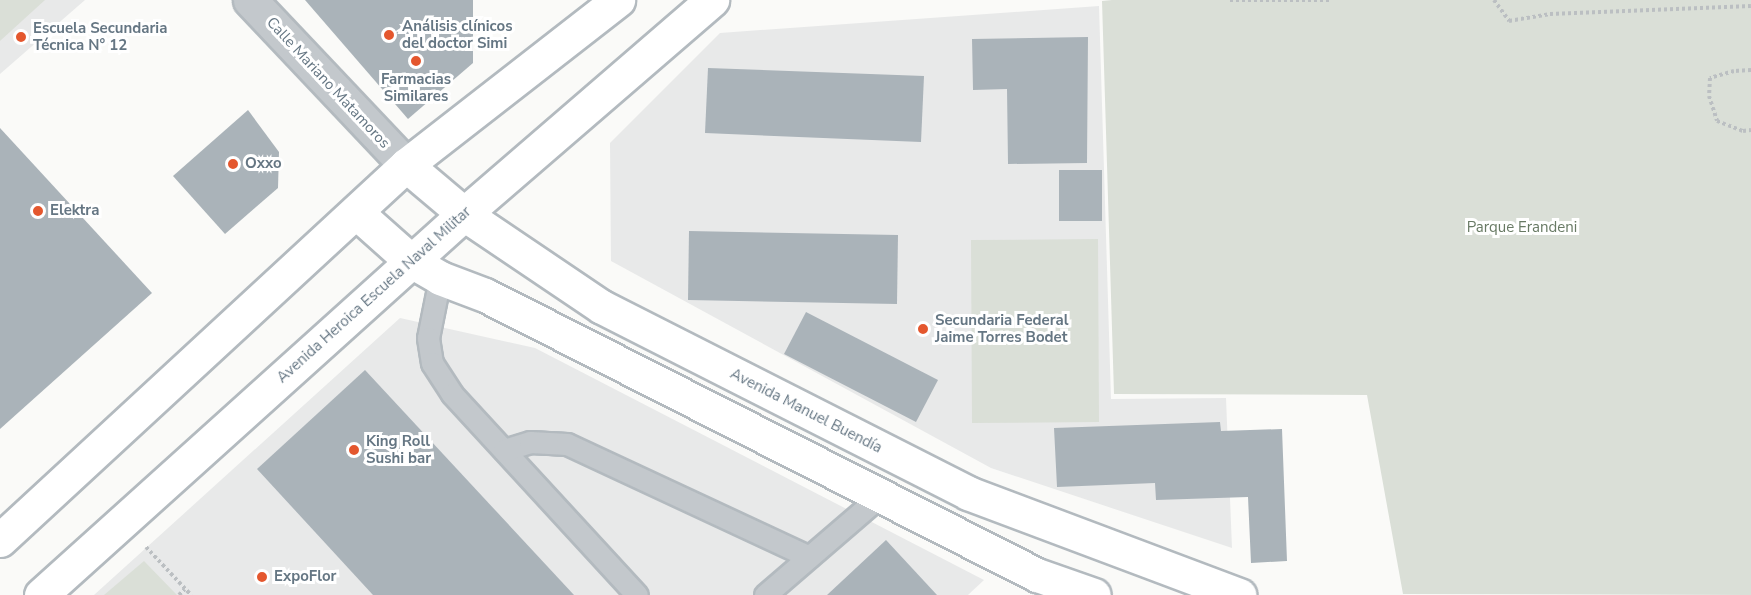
<!DOCTYPE html>
<meta charset="utf-8">
<style>
body{margin:0}
#map{position:relative;width:1751px;height:595px;overflow:hidden;background:#fafaf8;font-family:"Nunito Sans",sans-serif}
div>[style]{position:absolute}
.built>*{inset:0;background:#e8e9e9}
.green>*{inset:0;background:#dadfd7}
.building>*{inset:0;background:#aab3b9}
.path>*{height:4px;margin-top:-2px;transform-origin:0;background:repeating-linear-gradient(90deg,#bbbfc2 0 3px,transparent 0 6px)}
.roads{filter:drop-shadow(2px 0 #b3babf) drop-shadow(-2px 0 #b3babf) drop-shadow(0 2px #b3babf) drop-shadow(0 -2px #b3babf)}
.lane>*{height:21px;margin:-10.5px;padding:0 10.5px;transform-origin:10.5px;border-radius:10.5px;background:#c3c8cc}
.street>*{height:33px;margin:-16.5px;padding:0 16.5px;transform-origin:16.5px;border-radius:16.5px;background:#c3c8cc}
.secondary>*{height:33px;margin:-16.5px;padding:0 16.5px;transform-origin:16.5px;border-radius:16.5px;background:#fff}
.primary>*{height:33px;margin:-16.5px;padding:0 16.5px;transform-origin:16.5px;border-radius:16.5px;background:#fff}
.dots>*{width:16px;height:16px;translate:-50% -50%;box-sizing:border-box;border:3px solid #fff;border-radius:50%}
span{translate:-50% -50%;white-space:nowrap;text-align:center;line-height:1.15;-webkit-text-stroke:6px #fff;paint-order:stroke}
.poi-label{font-size:15px;color:#657683;font-weight:700}
.left{translate:0 -50%;text-align:left}
.street-label{font-size:15px;color:#657683}
.park-label{font-size:15px;color:#687a64}
</style>
<div id="map">
<div class="built">
<i style="clip-path:polygon(0 0,85px 0,0 74px)"></i>
<i style="clip-path:polygon(1099px 6px,1111px 399px,1226px 398px,1232px 548px,991px 468px,611px 261px,610px 143px,720px 33px)"></i>
<i style="clip-path:polygon(400px 318px,535px 348px,984px 580px,968px 595px,94px 595px)"></i>
</div>
<div class="green">
<i style="clip-path:polygon(0 0,45px 0,0 41px)"></i>
<i style="clip-path:polygon(1112px 0,1751px 0,1751px 595px,1403px 594px,1367px 395px,1114px 394px,1102px 1px)"></i>
<i style="clip-path:polygon(1098px 239px,1099px 422px,972px 423px,971px 240px)"></i>
<i style="clip-path:polygon(144px 561px,177px 595px,104px 595px)"></i>
</div>
<div class="building">
<i style="clip-path:polygon(305px 0,473px 0,473px 63px,408px 119px)"></i>
<i style="clip-path:polygon(1088px 37px,1087px 163px,1008px 164px,1007px 89px,973px 90px,972px 39px)"></i>
<i style="clip-path:polygon(708px 68px,924px 76px,921px 142px,705px 133px)"></i>
<i style="clip-path:polygon(248px 110px,279px 152px,278px 188px,225px 234px,173px 176px)"></i>
<i style="clip-path:polygon(0 128px,152px 293px,0 429px)"></i>
<i style="clip-path:polygon(1059px 170px,1102px 170px,1102px 221px,1059px 221px)"></i>
<i style="clip-path:polygon(689px 231px,898px 235px,897px 304px,688px 300px)"></i>
<i style="clip-path:polygon(806px 312px,938px 380px,916px 422px,784px 354px)"></i>
<i style="clip-path:polygon(365px 370px,574px 595px,373px 595px,257px 469px)"></i>
<i style="clip-path:polygon(1220px 422px,1221px 431px,1282px 429px,1287px 561px,1251px 563px,1248px 497px,1156px 500px,1155px 483px,1057px 487px,1054px 428px)"></i>
<i style="clip-path:polygon(886px 540px,937px 595px,827px 595px)"></i>
</div>
<div class="path">
<i style="left:1230px;top:0;width:102px"></i>
<i style="left:1494px;top:0;width:26px;rotate:54deg"></i>
<i style="left:1509px;top:21px;width:42px;rotate:-9.7deg"></i>
<i style="left:1550px;top:14px;width:201px;rotate:-2.3deg"></i>
<i style="left:1751px;top:70px;width:17px;rotate:177deg"></i>
<i style="left:1734px;top:71px;width:25px;rotate:164deg"></i>
<i style="left:1710px;top:78px;width:18px;rotate:93deg"></i>
<i style="left:1709px;top:96px;width:26px;rotate:72deg"></i>
<i style="left:1717px;top:121px;width:28px;rotate:21deg"></i>
<i style="left:1743px;top:131px;width:8px;rotate:-7deg"></i>
<i style="left:146px;top:547px;width:66px;rotate:46.8deg"></i>
<i style="left:179px;top:595px;width:8px;rotate:-45deg"></i>
</div>
<div class="roads">
<div class="lane">
<i style="left:440px;top:278px;width:61px;rotate:101.3deg"></i>
<i style="left:428px;top:338px;width:25px;rotate:81deg"></i>
<i style="left:432px;top:363px;width:37px;rotate:57deg"></i>
<i style="left:452px;top:394px;width:273px;rotate:47.4deg"></i>
<i style="left:504px;top:450px;width:27px;rotate:-17deg"></i>
<i style="left:530px;top:442px;width:37px;rotate:3deg"></i>
<i style="left:567px;top:444px;width:267px;rotate:25deg"></i>
<i style="left:765px;top:595px;width:152px;rotate:-40.7deg"></i>
</div>
<div class="street">
<i style="left:250px;top:0;width:227px;rotate:46.6deg"></i>
</div>
<div class="secondary">
<i style="left:406px;top:165px;width:76px;rotate:40.2deg"></i>
<i style="left:464px;top:214px;width:166px;rotate:34deg"></i>
<i style="left:602px;top:307px;width:411px;rotate:26.9deg"></i>
<i style="left:968px;top:493px;width:290px;rotate:20.6deg"></i>
<i style="left:357px;top:213px;width:72px;rotate:41.6deg"></i>
<i style="left:411px;top:261px;width:34px;rotate:30deg"></i>
<i style="left:440px;top:278px;width:48px;rotate:20.7deg"></i>
<i style="left:485px;top:295px;width:619px;rotate:26.9deg"></i>
<i style="left:1037px;top:575px;width:60px;rotate:19.3deg"></i>
</div>
<div class="primary">
<i style="left:0;top:540px;width:553px;rotate:-42.73deg"></i>
<i style="left:406px;top:165px;width:269px;rotate:-37.9deg"></i>
<i style="left:41px;top:595px;width:569px;rotate:-42.01deg"></i>
<i style="left:464px;top:214px;width:328px;rotate:-40.8deg"></i>
</div>
</div>
<div class="dots">
<i style="left:389px;top:35px;background:#e4572e"></i>
<i style="left:21px;top:37px;background:#e4572e"></i>
<i style="left:416px;top:61px;background:#e4572e"></i>
<i style="left:233px;top:164px;background:#e4572e"></i>
<i style="left:38px;top:211px;background:#e4572e"></i>
<i style="left:923px;top:329px;background:#e4572e"></i>
<i style="left:354px;top:450px;background:#e4572e"></i>
<i style="left:262px;top:577px;background:#e4572e"></i>
</div>
<div class="poi-label">
<span class="left" style="left:402px;top:35px">Análisis clínicos<br>del doctor Simi</span>
<span class="left" style="left:33px;top:37px">Escuela Secundaria<br>Técnica N° 12</span>
<span style="left:416px;top:88px">Farmacias<br>Similares</span>
<span class="left" style="left:245px;top:164px">Oxxo</span>
<span class="left" style="left:50px;top:211px">Elektra</span>
<span class="left" style="left:935px;top:329px">Secundaria Federal<br>Jaime Torres Bodet</span>
<span class="left" style="left:366px;top:450px">King Roll<br>Sushi bar</span>
<span class="left" style="left:274px;top:577px">ExpoFlor</span>
</div>
<div class="street-label">
<span style="left:328px;top:83px;rotate:47deg">Calle Mariano Matamoros</span>
<span style="left:374px;top:295px;rotate:-42deg">Avenida Heroica Escuela Naval Militar</span>
<span style="left:806px;top:411px;rotate:27deg">Avenida Manuel Buendía</span>
</div>
<div class="park-label">
<span style="left:1522px;top:228px">Parque Erandeni</span>
</div>
</div>
